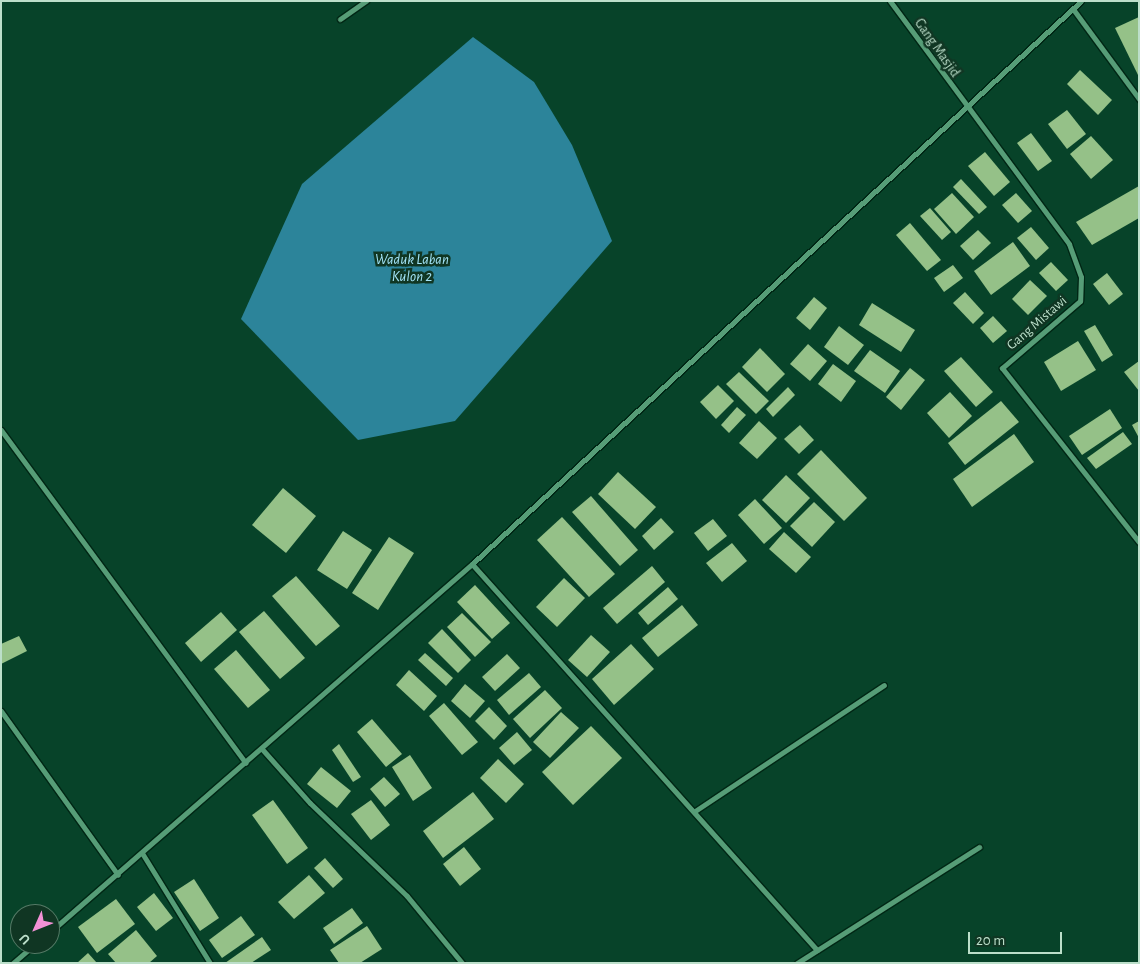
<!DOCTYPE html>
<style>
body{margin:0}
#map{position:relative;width:1140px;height:964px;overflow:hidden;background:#074329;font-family:"Alegreya Sans",sans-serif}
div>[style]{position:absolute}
.water>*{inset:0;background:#2c849a}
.building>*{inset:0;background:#95c188}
.roads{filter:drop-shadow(1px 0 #002715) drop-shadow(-1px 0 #002715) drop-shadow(0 1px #002715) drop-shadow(0 -1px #002715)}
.street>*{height:5px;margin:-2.5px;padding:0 2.5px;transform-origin:2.5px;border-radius:2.5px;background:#569d77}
span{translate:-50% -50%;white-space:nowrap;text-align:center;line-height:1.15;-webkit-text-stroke:5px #103623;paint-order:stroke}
.street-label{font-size:14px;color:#bcdfca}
.water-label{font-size:15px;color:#a3e4f8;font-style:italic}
.frame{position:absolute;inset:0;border:2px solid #bcdfca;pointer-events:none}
.north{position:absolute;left:10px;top:904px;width:50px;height:50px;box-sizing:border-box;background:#103623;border:1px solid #557a66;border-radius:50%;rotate:226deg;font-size:14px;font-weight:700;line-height:20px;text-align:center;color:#bcdfca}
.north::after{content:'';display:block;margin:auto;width:18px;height:22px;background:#f391d6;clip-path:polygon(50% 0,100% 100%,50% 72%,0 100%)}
.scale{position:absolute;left:968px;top:932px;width:94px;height:22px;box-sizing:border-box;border:2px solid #bcdfca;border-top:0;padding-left:6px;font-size:15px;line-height:18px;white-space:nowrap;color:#bcdfca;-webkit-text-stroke:4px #103623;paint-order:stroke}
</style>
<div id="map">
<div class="water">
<i style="clip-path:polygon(473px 37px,534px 82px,572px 145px,612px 241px,455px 421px,358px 440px,241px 319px,302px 184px)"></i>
</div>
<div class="building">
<i style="clip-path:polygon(1139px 17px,1139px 77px,1115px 28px)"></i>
<i style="clip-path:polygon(1080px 70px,1112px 100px,1098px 115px,1067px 84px)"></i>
<i style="clip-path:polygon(1067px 110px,1086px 134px,1067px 149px,1048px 124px)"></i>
<i style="clip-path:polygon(1031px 133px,1052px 161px,1038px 171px,1017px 143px)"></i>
<i style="clip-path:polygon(1091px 136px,1113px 160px,1091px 179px,1070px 154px)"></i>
<i style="clip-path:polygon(985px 152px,1010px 182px,994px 196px,968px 166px)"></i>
<i style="clip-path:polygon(961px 179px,987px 207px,979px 214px,953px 187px)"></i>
<i style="clip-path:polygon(1139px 186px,1139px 218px,1092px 245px,1076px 222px)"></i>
<i style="clip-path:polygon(952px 193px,974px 217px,956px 234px,934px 209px)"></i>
<i style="clip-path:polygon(1016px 193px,1032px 211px,1018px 223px,1002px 205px)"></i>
<i style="clip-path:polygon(930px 208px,951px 232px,942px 240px,920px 216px)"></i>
<i style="clip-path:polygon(910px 223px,941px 260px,927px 271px,896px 235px)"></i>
<i style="clip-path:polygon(1031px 227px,1049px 248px,1036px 260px,1017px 238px)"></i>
<i style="clip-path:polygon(978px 230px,991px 243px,973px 260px,960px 246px)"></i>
<i style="clip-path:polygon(1013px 242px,1030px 266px,991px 295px,974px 271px)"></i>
<i style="clip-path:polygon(1051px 262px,1068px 280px,1056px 291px,1039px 273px)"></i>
<i style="clip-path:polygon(953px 265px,963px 278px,944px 292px,934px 278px)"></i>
<i style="clip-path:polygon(1107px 273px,1123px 294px,1109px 305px,1093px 284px)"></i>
<i style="clip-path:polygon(1030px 280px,1047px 296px,1028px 315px,1012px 299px)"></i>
<i style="clip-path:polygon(965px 292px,984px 313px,973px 324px,953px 303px)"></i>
<i style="clip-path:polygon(814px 297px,827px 308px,810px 330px,796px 318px)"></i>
<i style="clip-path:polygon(872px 303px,915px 330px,901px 352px,859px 325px)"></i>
<i style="clip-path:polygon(993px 316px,1007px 331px,993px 343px,980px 328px)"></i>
<i style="clip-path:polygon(1095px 325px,1113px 355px,1102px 362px,1084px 331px)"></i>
<i style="clip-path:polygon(839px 326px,864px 345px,848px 365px,824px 347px)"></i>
<i style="clip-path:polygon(1078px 341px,1096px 370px,1061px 391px,1044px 362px)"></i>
<i style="clip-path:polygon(808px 344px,827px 361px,810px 381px,790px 364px)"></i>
<i style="clip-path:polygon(760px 348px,785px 374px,767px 392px,742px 367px)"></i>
<i style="clip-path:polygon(870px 350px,900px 371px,885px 393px,854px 371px)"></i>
<i style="clip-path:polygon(961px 357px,993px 392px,976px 407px,944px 371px)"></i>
<i style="clip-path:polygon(1139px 361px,1139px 391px,1124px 372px)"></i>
<i style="clip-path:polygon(833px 364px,856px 381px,841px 402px,818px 384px)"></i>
<i style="clip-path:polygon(910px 368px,925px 380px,901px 410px,886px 397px)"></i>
<i style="clip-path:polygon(739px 372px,769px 401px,756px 414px,726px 384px)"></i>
<i style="clip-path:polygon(718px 385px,734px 401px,716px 419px,700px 402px)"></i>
<i style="clip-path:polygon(788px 387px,795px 395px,773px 417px,766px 409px)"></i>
<i style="clip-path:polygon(950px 392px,972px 416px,949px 438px,927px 413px)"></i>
<i style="clip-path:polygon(1001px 401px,1019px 422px,965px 465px,948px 443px)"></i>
<i style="clip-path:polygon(737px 407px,746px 415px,729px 433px,721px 425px)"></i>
<i style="clip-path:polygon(1110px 409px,1122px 428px,1082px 455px,1069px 436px)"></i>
<i style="clip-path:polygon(759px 421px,777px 438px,757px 459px,739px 443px)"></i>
<i style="clip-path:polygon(1139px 421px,1139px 438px,1132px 425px)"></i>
<i style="clip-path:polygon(800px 425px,814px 440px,799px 454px,784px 439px)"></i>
<i style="clip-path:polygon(1123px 432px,1132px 444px,1096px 469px,1087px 458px)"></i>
<i style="clip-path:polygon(1014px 434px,1034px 462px,972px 507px,953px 479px)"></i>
<i style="clip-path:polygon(821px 450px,867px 498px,844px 521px,797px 474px)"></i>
<i style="clip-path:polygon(618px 472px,656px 507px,635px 529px,598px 494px)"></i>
<i style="clip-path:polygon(786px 475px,810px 498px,786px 523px,762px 500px)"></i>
<i style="clip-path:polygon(283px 488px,316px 516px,286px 553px,252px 525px)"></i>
<i style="clip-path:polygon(591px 496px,638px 550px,620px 566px,572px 512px)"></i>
<i style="clip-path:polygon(755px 499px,782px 528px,764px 544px,738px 515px)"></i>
<i style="clip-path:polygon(814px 502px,835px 522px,812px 547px,790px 526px)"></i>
<i style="clip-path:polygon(562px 517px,615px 574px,589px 597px,537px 540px)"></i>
<i style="clip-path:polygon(661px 518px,674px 532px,654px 550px,642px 536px)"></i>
<i style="clip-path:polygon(713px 519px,727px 536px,708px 551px,694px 533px)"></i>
<i style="clip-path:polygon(343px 531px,372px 550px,347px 589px,317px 570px)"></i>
<i style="clip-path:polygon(784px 532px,811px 557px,796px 573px,769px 549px)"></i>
<i style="clip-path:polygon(389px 537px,414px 553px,378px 610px,352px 593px)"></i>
<i style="clip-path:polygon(732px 543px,747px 561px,722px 582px,706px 563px)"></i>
<i style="clip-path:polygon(652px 566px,665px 582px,617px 624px,603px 608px)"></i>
<i style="clip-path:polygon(296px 576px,340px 626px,316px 646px,272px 596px)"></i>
<i style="clip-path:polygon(564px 578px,585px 598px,557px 627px,536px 607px)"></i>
<i style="clip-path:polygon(475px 585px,510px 623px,492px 639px,457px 602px)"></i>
<i style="clip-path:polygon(668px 587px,678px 599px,648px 625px,638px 613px)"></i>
<i style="clip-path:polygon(682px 605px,698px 625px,658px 657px,642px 638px)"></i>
<i style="clip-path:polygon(264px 611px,305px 658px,280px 679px,239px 632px)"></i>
<i style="clip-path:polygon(221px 612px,237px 630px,201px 662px,185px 643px)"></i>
<i style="clip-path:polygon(462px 613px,491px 642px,475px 657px,447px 627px)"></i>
<i style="clip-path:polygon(442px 629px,471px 660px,458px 673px,428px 643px)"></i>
<i style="clip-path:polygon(591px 635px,610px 652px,587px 677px,568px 660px)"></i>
<i style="clip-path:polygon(19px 636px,27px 651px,1px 664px,1px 644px)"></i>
<i style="clip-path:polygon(631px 644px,654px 669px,614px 705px,592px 679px)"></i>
<i style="clip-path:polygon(236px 650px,270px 690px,248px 708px,214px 669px)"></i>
<i style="clip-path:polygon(425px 653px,453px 678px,446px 686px,418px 660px)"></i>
<i style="clip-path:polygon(507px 654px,520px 668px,495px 691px,482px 677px)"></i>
<i style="clip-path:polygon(409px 670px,437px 696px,424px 711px,396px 685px)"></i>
<i style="clip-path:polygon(529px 673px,541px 687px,509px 715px,497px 700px)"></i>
<i style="clip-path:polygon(465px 684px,485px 701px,470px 718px,451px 701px)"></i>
<i style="clip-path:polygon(545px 690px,562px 708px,530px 738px,513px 719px)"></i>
<i style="clip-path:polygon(444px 703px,478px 742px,462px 755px,429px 716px)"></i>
<i style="clip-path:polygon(489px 707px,507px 726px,494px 740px,475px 721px)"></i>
<i style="clip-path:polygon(561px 712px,579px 728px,550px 758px,533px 742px)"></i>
<i style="clip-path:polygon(372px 719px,402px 754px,386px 767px,357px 732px)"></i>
<i style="clip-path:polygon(591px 726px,622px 758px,573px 805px,542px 772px)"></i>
<i style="clip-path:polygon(517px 732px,532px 750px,514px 765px,499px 748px)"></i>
<i style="clip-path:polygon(339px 744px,361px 777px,353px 782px,332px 750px)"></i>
<i style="clip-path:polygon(410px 755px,432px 788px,413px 801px,392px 767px)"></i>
<i style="clip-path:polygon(498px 759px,524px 784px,506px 803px,480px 778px)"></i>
<i style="clip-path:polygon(321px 767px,351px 791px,337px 808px,307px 784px)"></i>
<i style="clip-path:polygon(384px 777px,400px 794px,385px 807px,370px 789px)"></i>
<i style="clip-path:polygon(473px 792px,494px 819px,443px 858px,423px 831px)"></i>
<i style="clip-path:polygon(273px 800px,308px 848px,287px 864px,252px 815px)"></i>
<i style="clip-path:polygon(371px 800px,390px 825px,371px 840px,351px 814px)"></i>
<i style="clip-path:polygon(464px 847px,481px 869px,460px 886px,443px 864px)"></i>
<i style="clip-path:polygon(325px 858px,343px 879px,333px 888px,314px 868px)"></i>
<i style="clip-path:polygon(309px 875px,325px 893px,294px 919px,278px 902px)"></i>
<i style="clip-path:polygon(194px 879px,219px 918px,200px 931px,174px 892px)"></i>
<i style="clip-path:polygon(154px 893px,173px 918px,156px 931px,137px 907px)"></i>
<i style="clip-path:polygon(116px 899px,135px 924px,97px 953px,78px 927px)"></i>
<i style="clip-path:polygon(352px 908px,363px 923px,334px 944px,323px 928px)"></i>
<i style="clip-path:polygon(241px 916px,255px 935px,222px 958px,209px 940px)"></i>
<i style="clip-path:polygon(367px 926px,382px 949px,360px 963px,339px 963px,330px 950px)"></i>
<i style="clip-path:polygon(136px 930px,157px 956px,149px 963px,116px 963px,108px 954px)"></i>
<i style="clip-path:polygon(262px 937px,271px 950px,251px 963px,225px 963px)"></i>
<i style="clip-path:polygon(88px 953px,97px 963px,77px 963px)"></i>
</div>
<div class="roads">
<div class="street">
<i style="left:890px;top:1px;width:302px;rotate:53.6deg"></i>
<i style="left:1069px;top:244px;width:35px;rotate:70deg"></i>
<i style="left:1081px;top:277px;width:24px;rotate:92deg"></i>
<i style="left:1080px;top:301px;width:103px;rotate:139.3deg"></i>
<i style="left:1002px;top:368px;width:221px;rotate:51.8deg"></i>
<i style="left:1073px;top:9px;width:112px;rotate:53.7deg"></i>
<i style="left:340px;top:19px;width:32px;rotate:-35deg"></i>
<i style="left:1px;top:430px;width:413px;rotate:53.7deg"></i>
<i style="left:472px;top:564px;width:518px;rotate:48.21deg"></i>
<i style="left:1px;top:711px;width:201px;rotate:54.5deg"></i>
<i style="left:262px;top:749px;width:72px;rotate:48.4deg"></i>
<i style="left:310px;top:803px;width:134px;rotate:43.8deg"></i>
<i style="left:407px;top:896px;width:87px;rotate:50.6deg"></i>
<i style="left:695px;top:811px;width:227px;rotate:-33.7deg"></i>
<i style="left:142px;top:853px;width:129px;rotate:58.3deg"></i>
<i style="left:50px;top:932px;width:560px;rotate:-41.09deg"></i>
<i style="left:472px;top:564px;width:829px;rotate:-42.75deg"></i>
<i style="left:13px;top:963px;width:29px;rotate:-41deg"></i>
<i style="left:797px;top:963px;width:216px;rotate:-32.5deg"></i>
</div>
</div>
<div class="street-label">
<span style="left:937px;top:48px;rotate:55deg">Gang Masjid</span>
<span style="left:1037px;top:323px;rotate:-41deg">Gang Mistawi</span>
</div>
<div class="water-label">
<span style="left:412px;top:268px">Waduk Laban<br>Kulon 2</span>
</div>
<div class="frame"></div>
<div class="north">U</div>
<div class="scale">20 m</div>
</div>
